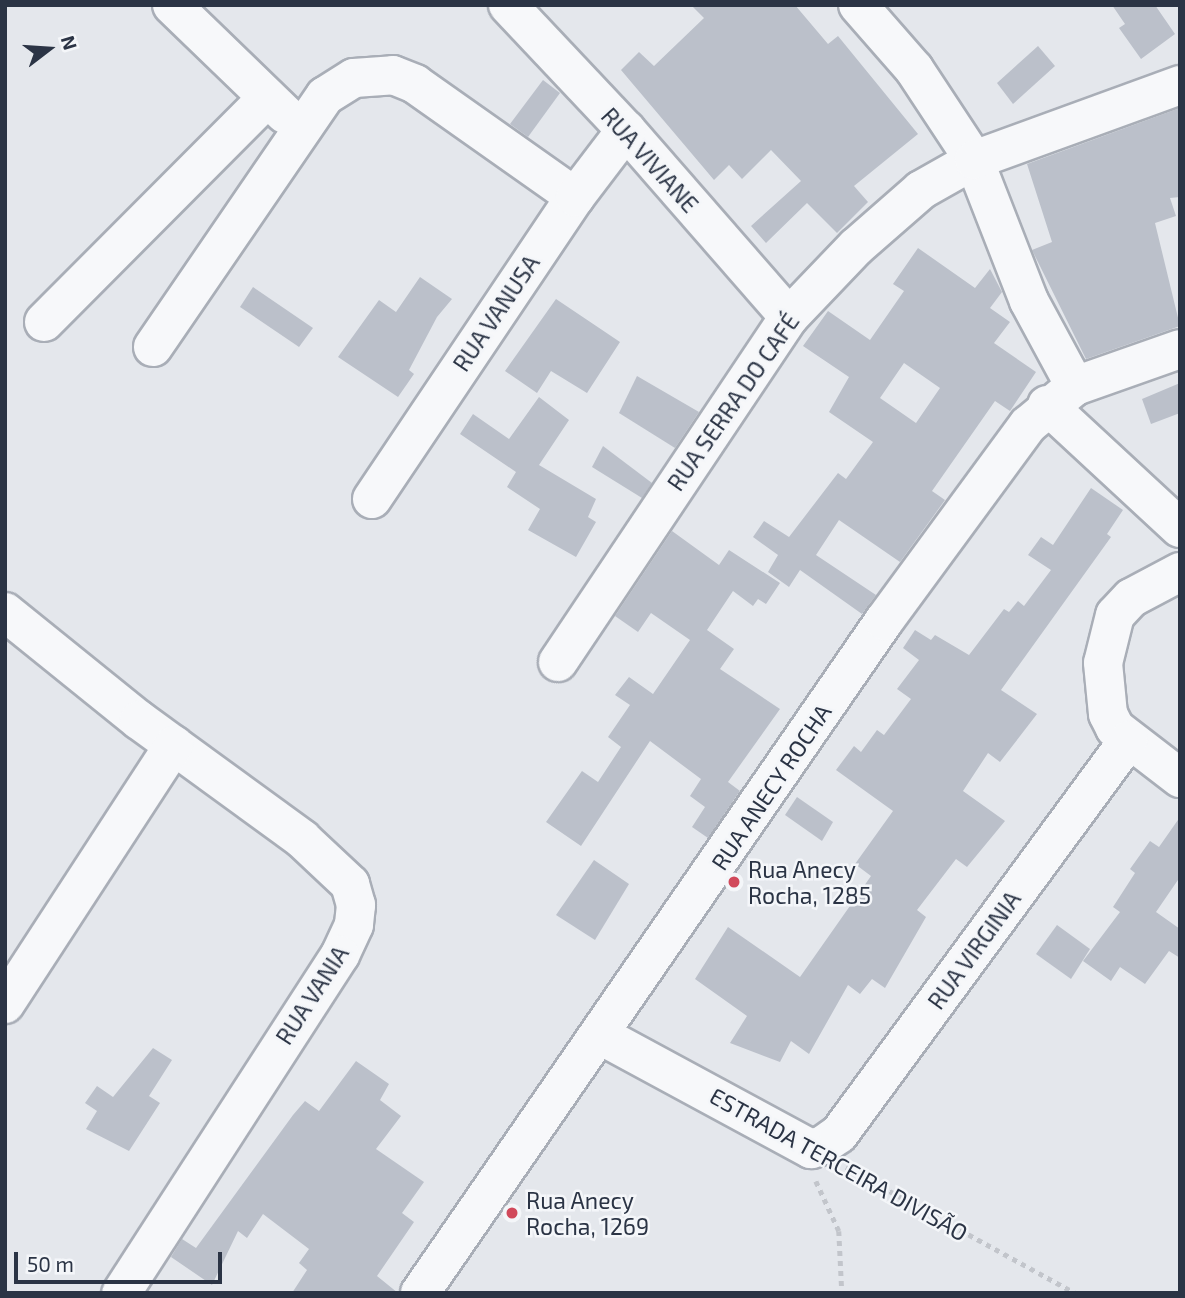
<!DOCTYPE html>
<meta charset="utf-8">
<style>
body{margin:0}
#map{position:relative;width:1185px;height:1298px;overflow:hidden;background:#e4e7ec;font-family:"Exo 2",sans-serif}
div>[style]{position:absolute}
.building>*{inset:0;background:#bbc0ca}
.path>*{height:4.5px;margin-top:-2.25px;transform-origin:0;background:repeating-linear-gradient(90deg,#c2c5cb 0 5px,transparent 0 10px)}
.roads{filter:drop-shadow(2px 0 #a9aeb7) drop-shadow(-2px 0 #a9aeb7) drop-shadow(0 2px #a9aeb7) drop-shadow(0 -2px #a9aeb7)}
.minor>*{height:38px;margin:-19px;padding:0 19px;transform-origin:19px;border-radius:19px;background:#f7f8fa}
.dots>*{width:19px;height:19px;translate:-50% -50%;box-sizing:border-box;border:4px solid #f4f6f9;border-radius:50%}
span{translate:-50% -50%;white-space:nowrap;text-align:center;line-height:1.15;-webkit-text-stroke:5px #f4f6f9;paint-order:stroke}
.street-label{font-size:23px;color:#2b3445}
.poi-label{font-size:23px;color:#2b3445}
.left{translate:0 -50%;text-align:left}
.frame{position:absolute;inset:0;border:7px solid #2b3445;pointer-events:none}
.north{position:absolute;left:14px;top:14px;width:70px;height:70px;-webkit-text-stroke:5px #f4f6f9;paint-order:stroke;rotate:73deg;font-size:19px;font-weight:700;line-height:28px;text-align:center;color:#2b3445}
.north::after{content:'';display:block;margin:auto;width:24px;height:32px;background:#2b3445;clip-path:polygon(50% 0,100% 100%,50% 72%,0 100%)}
.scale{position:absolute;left:14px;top:1252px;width:208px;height:32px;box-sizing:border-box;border:4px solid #2b3445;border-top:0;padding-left:9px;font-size:21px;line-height:24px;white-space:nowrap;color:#2b3445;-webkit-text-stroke:5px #f4f6f9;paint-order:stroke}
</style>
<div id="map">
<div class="building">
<i style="clip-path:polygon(691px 5px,795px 5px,828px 44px,838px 36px,918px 134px,854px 186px,868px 202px,837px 233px,807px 203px,766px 243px,751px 226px,801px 181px,771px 150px,742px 179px,729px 165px,714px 180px,621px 70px,639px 52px,654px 66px,704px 18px)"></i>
<i style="clip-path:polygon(1112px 5px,1155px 5px,1175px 34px,1141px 59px,1119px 28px,1125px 24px)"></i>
<i style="clip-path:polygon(1038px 46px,1055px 66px,1013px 104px,997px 83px)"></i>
<i style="clip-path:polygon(543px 80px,560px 93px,528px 137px,510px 124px)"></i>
<i style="clip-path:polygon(1180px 108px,1180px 197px,1170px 198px,1176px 216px,1155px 223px,1180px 326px,1086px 359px,1032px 250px,1052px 242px,1027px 164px)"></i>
<i style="clip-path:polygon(evenodd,918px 248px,975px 288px,990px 269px,1002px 292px,990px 308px,1010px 322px,994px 343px,1036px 372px,1010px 411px,995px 401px,932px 491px,945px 500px,900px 562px,839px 520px,816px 555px,876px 595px,862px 614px,800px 570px,789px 587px,768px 572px,778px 555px,753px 537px,764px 521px,789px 537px,838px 473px,846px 479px,873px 442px,829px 412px,849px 377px,803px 346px,828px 311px,870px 340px,904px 291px,893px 284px,918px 248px,904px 363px,940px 388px,916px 423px,880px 398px,904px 363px)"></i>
<i style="clip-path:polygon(420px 277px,452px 299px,437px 317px,409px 370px,414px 374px,398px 397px,338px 357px,379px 300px,396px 312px)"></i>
<i style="clip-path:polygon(253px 287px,313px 328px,299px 347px,240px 307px)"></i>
<i style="clip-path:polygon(556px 299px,620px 342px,587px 393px,551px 371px,537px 393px,505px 371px)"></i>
<i style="clip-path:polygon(637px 376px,699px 412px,675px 448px,619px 413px)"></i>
<i style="clip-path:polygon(1180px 383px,1180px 413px,1151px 424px,1142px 399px)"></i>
<i style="clip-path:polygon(539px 397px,569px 420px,539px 465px,596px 499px,588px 517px,596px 522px,576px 557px,528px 530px,540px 509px,507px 487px,516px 472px,460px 434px,473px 414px,509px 439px)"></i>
<i style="clip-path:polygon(603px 446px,652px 483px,642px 498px,592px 467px)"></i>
<i style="clip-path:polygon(1091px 488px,1123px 510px,1107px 534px,1111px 537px,1001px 690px,1037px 714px,1000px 762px,988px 753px,963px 791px,1005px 821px,967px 867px,956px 859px,917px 910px,926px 917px,885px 988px,872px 979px,860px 994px,848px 985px,809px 1054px,791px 1041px,780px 1062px,730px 1043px,747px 1016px,695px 979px,728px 927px,800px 977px,871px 876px,855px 864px,893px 811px,836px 770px,854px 746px,861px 752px,877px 730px,884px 735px,911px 699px,897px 689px,919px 660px,903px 648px,915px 630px,931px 640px,935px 635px,969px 655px,1004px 609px,1009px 612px,1018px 601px,1024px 606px,1051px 570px,1028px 555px,1041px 537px,1053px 545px)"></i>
<i style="clip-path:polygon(672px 531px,719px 565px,729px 550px,780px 583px,766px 604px,758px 599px,753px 606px,733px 591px,707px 630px,734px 649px,720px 669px,780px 709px,728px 782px,740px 791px,708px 838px,692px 827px,705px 807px,690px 796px,701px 779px,650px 741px,581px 846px,546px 822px,582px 771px,598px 782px,621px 747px,608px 737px,630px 705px,615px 695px,629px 677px,653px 694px,690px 640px,651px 613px,638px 632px,615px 616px)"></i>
<i style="clip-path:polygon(797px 797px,833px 822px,822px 841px,785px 815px)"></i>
<i style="clip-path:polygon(1180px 817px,1180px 877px,1156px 912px,1180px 929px,1180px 958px,1169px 951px,1145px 984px,1120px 967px,1111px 981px,1083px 961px,1120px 912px,1113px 907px,1135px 873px,1130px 869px,1150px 841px,1159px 847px)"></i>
<i style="clip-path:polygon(594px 860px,629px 884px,595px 940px,556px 915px)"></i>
<i style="clip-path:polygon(1057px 925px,1090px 949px,1071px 979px,1036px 954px)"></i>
<i style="clip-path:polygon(153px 1048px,172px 1060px,149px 1096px,160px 1103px,129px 1151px,86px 1129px,97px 1111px,85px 1103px,97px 1086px,113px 1097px)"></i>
<i style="clip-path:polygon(356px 1061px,389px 1084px,380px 1100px,401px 1116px,376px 1149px,424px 1182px,402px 1213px,414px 1222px,377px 1276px,398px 1293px,292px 1293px,307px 1270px,299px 1263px,309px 1249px,263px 1214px,247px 1238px,238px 1231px,212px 1285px,171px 1257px,182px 1239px,196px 1248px,293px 1115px,305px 1101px,319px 1111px)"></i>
</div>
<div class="path">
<i style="left:846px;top:1167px;width:261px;rotate:28.8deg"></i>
<i style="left:816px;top:1181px;width:55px;rotate:65.3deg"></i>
<i style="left:839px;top:1231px;width:62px;rotate:87.2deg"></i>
</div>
<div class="roads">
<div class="minor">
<i style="left:172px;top:5px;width:157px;rotate:44deg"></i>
<i style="left:508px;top:5px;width:172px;rotate:46.7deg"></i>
<i style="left:626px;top:130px;width:248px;rotate:48.9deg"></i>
<i style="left:858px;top:5px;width:85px;rotate:48.8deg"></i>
<i style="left:914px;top:69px;width:109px;rotate:56.6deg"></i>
<i style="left:974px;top:160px;width:151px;rotate:68.7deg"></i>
<i style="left:1029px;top:301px;width:97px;rotate:61.6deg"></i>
<i style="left:44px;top:322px;width:316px;rotate:-45.1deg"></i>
<i style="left:153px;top:347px;width:304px;rotate:-55.6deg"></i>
<i style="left:325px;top:96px;width:34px;rotate:-32deg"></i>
<i style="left:354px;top:78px;width:39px;rotate:-4deg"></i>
<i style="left:393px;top:75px;width:24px;rotate:22deg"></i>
<i style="left:415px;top:84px;width:196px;rotate:35.2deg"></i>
<i style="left:1047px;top:405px;width:181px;rotate:42.8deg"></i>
<i style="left:372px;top:499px;width:364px;rotate:-56.1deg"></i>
<i style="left:575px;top:197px;width:84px;rotate:-52.7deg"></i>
<i style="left:1180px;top:572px;width:55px;rotate:152deg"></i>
<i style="left:1131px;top:598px;width:23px;rotate:133deg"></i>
<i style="left:1115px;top:615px;width:49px;rotate:104deg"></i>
<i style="left:1103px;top:663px;width:51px;rotate:84.4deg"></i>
<i style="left:1108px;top:714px;width:16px;rotate:63deg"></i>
<i style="left:1115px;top:728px;width:82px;rotate:37.6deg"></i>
<i style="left:5px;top:612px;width:172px;rotate:38.9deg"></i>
<i style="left:139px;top:720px;width:202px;rotate:36.1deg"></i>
<i style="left:302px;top:839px;width:66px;rotate:43.2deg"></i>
<i style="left:350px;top:884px;width:22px;rotate:74deg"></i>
<i style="left:356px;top:905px;width:20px;rotate:96deg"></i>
<i style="left:354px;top:925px;width:33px;rotate:115deg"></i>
<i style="left:340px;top:955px;width:403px;rotate:122.9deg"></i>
<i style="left:558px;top:662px;width:415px;rotate:-56.2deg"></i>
<i style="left:789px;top:317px;width:97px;rotate:-46.3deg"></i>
<i style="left:856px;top:247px;width:86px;rotate:-41.2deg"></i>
<i style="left:921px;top:190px;width:61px;rotate:-29.5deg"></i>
<i style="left:974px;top:160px;width:219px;rotate:-20deg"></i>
<i style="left:5px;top:1004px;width:309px;rotate:-56.9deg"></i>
<i style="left:602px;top:1036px;width:238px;rotate:28.4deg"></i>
<i style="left:811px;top:1149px;width:13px;rotate:-18deg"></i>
<i style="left:823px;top:1145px;width:19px;rotate:-35deg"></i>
<i style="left:839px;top:1134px;width:489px;rotate:-53.7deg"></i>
<i style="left:420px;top:1293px;width:817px;rotate:-55.38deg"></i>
<i style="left:884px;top:621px;width:243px;rotate:-53.7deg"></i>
<i style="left:1028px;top:425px;width:61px;rotate:-39.7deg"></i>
<i style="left:1075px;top:386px;width:111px;rotate:-19.4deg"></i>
</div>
</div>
<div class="dots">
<i style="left:734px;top:882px;background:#d1495b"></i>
<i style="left:512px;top:1213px;background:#d1495b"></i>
</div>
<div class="street-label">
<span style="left:650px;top:160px;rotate:48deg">RUA VIVIANE</span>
<span style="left:496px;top:313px;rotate:-56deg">RUA VANUSA</span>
<span style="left:733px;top:402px;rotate:-55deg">RUA SERRA DO CAFÉ</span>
<span style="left:771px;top:787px;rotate:-56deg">RUA ANECY ROCHA</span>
<span style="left:974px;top:950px;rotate:-54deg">RUA VIRGINIA</span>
<span style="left:312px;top:995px;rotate:-57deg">RUA VANIA</span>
<span style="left:839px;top:1164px;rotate:29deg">ESTRADA TERCEIRA DIVISÃO</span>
</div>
<div class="poi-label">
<span class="left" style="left:748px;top:882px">Rua Anecy<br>Rocha, 1285</span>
<span class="left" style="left:526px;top:1213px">Rua Anecy<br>Rocha, 1269</span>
</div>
<div class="frame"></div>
<div class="north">N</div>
<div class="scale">50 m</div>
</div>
